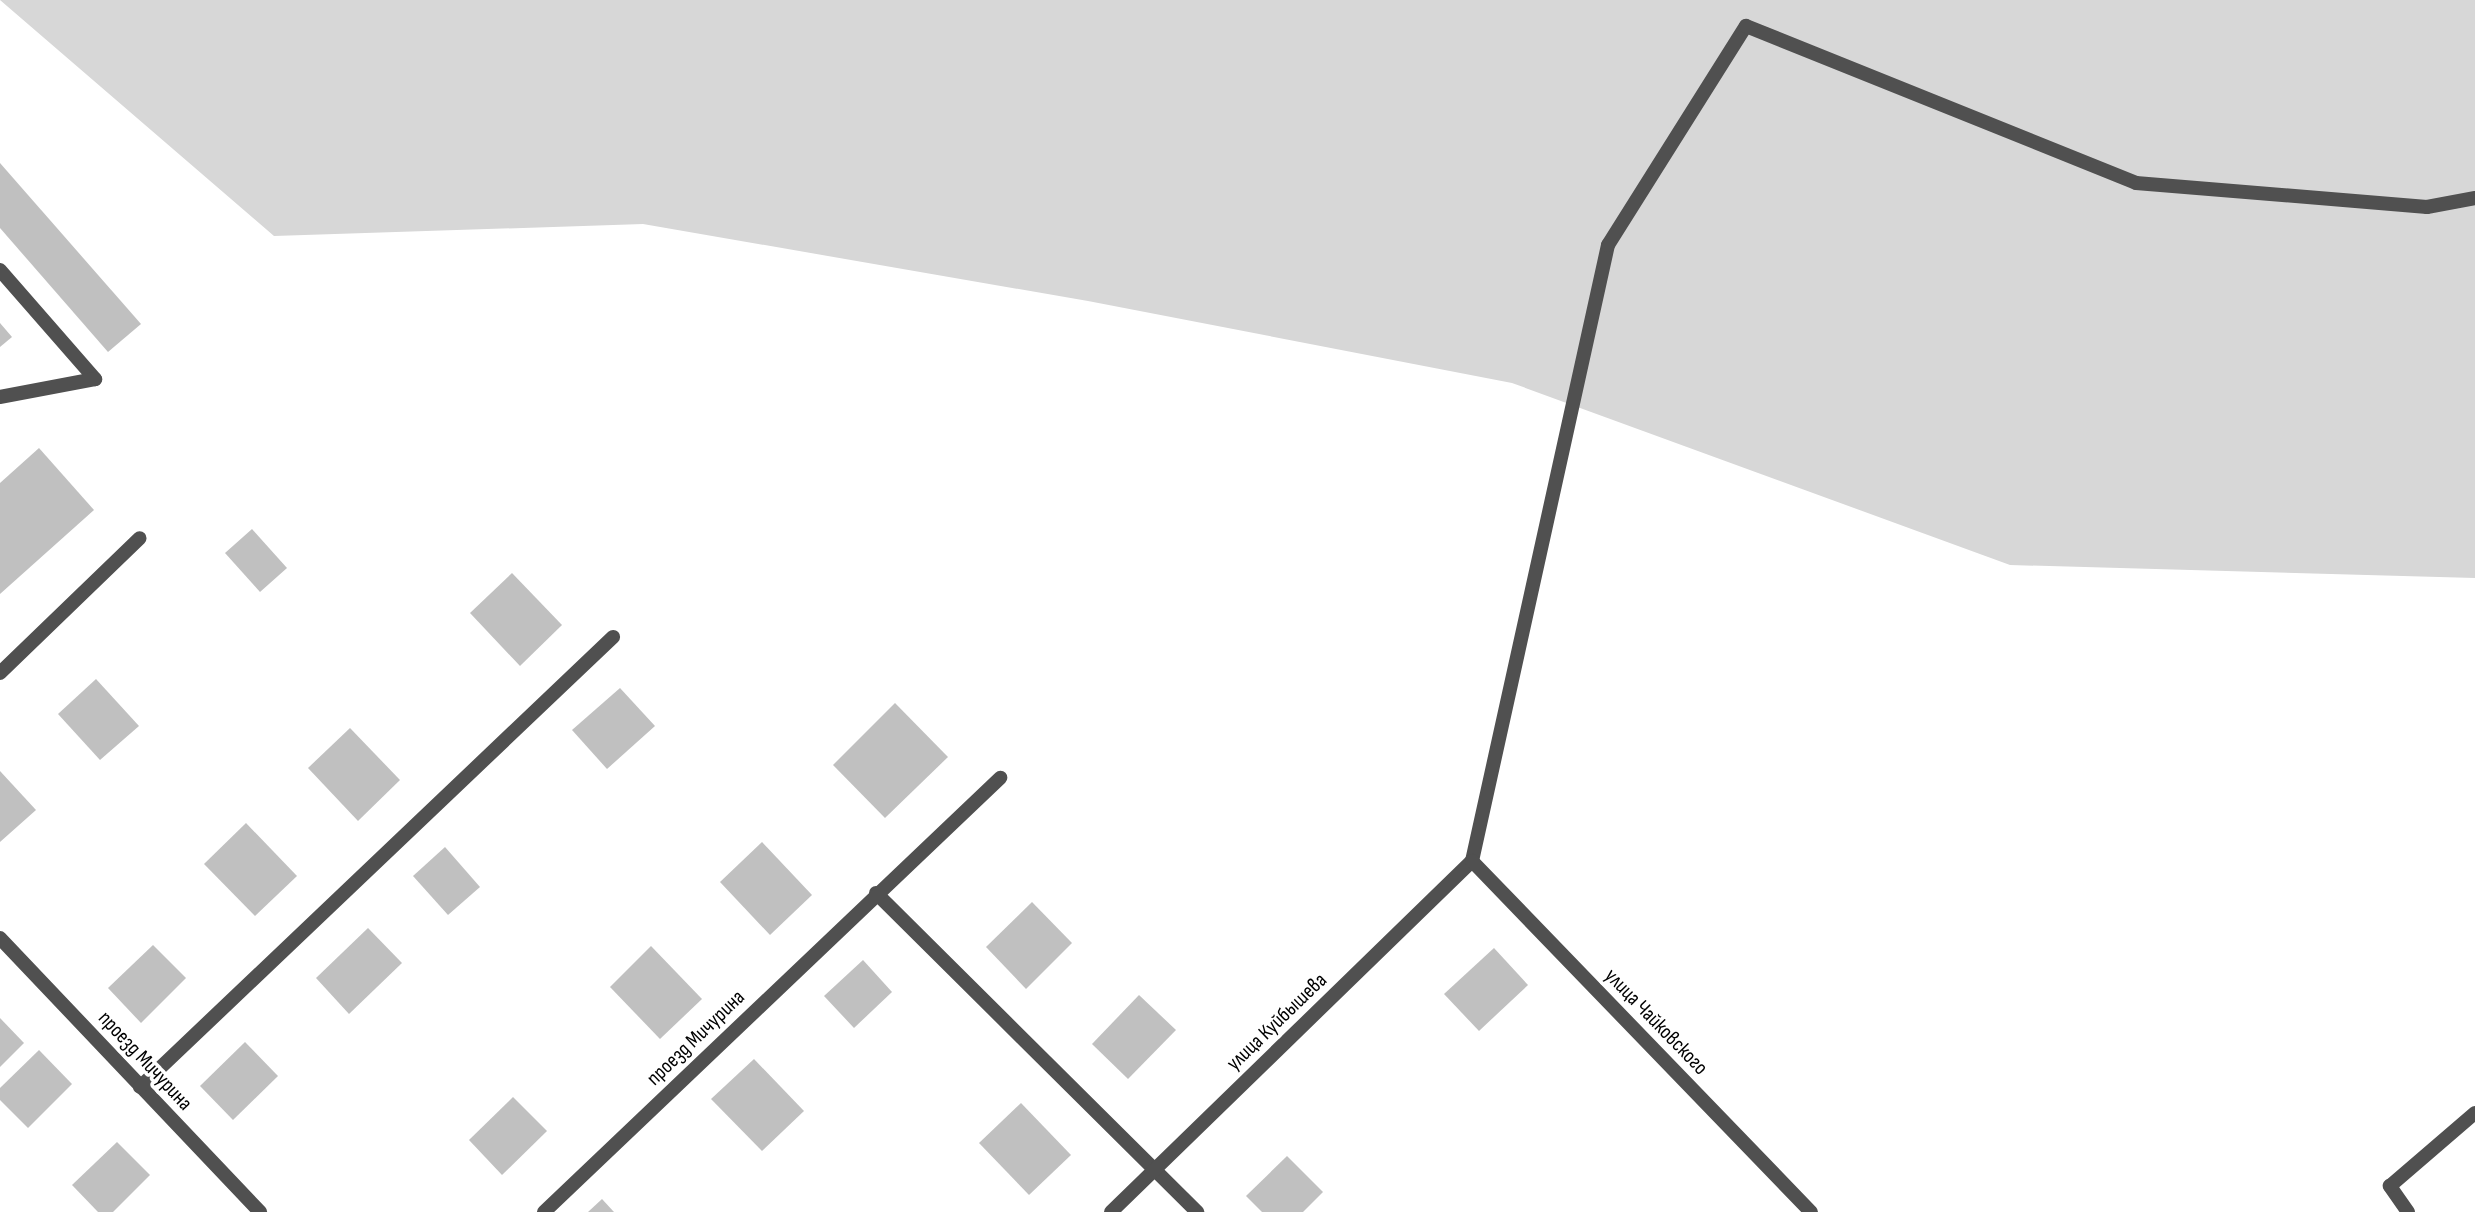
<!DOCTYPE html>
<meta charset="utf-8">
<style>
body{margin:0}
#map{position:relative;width:2475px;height:1212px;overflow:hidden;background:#fff;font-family:"Sofia Sans Condensed",sans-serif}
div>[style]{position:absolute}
.green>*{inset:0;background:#d7d7d7}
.building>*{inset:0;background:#c0c0c0}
.service>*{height:14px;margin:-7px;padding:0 7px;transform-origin:7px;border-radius:7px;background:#505050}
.minor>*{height:14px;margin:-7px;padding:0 7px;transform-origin:7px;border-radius:7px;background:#505050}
span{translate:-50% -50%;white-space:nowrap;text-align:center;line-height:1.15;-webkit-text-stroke:7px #fff;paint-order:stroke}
.street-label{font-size:21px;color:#000}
</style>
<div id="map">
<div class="green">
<i style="clip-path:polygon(0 0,2475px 0,2475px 578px,2010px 565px,1512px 383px,1088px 301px,643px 224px,274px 236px)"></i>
</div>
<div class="building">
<i style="clip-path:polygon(0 163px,141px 324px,108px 352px,0 228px)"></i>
<i style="clip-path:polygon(0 323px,12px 337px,0 347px)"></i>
<i style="clip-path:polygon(39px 448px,94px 510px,0 594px,0 483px)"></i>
<i style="clip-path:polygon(252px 529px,287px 568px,260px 592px,225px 553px)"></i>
<i style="clip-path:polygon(512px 573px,562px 625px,520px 666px,470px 613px)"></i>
<i style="clip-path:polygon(96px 679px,139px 726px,100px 760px,58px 714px)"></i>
<i style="clip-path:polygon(620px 688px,655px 726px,607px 769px,572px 730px)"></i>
<i style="clip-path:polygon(895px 703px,948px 757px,885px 818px,833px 765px)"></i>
<i style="clip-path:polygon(350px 728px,400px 780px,358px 821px,308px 768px)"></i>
<i style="clip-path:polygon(0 771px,36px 810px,0 842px)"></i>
<i style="clip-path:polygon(246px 823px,297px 876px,255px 916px,204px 864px)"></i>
<i style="clip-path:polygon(762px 842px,812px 895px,770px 935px,720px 882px)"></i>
<i style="clip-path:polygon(445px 847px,480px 887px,448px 915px,413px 876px)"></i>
<i style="clip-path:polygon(1032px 902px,1072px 943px,1026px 989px,986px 947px)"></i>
<i style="clip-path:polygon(368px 928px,402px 963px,349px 1014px,316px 978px)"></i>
<i style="clip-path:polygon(153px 945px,186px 978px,141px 1023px,108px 988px)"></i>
<i style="clip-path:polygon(651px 946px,702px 999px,660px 1039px,610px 987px)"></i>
<i style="clip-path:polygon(1494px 948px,1528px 985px,1479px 1031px,1444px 994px)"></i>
<i style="clip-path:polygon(863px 960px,892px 992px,854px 1028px,824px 996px)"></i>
<i style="clip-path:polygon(1139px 995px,1176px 1030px,1128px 1079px,1092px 1044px)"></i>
<i style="clip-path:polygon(0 1018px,24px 1043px,0 1067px)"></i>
<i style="clip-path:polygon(245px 1042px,278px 1076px,233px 1120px,200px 1086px)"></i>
<i style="clip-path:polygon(39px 1050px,72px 1084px,28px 1128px,0 1100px,0 1088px)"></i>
<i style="clip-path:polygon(754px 1059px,804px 1111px,762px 1151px,711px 1099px)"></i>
<i style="clip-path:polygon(513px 1097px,547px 1131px,502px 1175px,469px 1140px)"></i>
<i style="clip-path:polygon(1021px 1103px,1071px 1155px,1029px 1195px,979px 1143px)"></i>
<i style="clip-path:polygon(117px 1142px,150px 1175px,113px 1212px,98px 1212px,72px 1185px)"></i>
<i style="clip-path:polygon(1287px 1156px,1323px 1192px,1303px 1212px,1262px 1212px,1246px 1196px)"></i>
<i style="clip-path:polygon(602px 1199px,614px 1212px,588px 1212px)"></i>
</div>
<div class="service">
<i style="left:0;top:270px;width:145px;rotate:48.9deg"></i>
<i style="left:95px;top:379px;width:97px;rotate:169.3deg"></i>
<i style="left:1472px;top:861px;width:631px;rotate:-77.55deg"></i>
<i style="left:1608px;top:245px;width:259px;rotate:-57.8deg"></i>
<i style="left:1746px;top:26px;width:420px;rotate:21.9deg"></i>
<i style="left:2136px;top:183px;width:292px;rotate:4.7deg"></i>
<i style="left:2427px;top:207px;width:49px;rotate:-10.6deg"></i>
<i style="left:2408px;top:1212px;width:32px;rotate:-125deg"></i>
<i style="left:2390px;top:1186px;width:112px;rotate:-40.7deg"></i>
</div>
<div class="minor">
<i style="left:0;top:673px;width:194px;rotate:-44deg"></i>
<i style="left:876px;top:893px;width:453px;rotate:44.8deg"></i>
<i style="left:0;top:938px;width:378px;rotate:46.5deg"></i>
<i style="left:140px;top:1087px;width:653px;rotate:-43.57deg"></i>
<i style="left:544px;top:1212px;width:630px;rotate:-43.58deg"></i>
<i style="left:1111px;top:1212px;width:504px;rotate:-44.2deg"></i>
<i style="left:1472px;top:861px;width:488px;rotate:46deg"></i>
</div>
<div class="street-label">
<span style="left:1277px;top:1022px;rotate:-44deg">улица Куйбышева</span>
<span style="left:1656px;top:1022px;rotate:46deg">улица Чайковского</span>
<span style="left:696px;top:1038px;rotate:-44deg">проезд Мичурина</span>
<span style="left:145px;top:1061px;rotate:47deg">проезд Мичурина</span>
</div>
</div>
